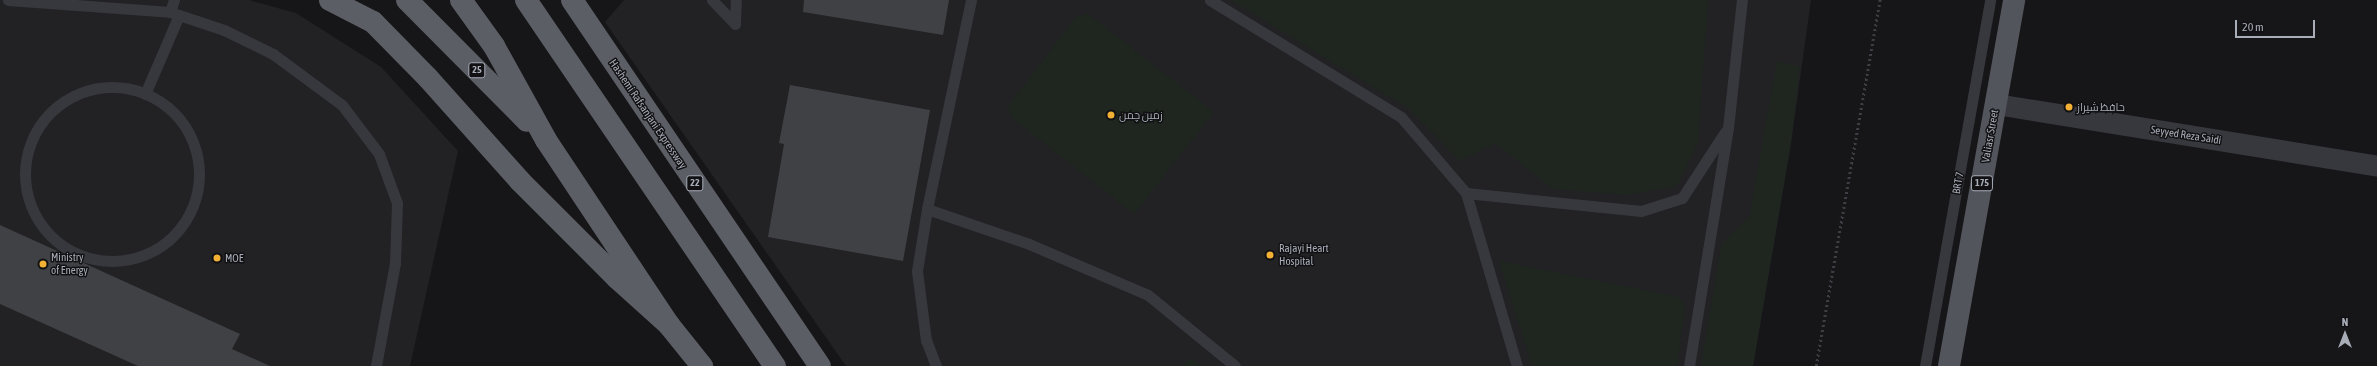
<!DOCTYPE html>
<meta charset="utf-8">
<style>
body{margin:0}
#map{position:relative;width:2377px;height:366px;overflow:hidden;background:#161618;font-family:"Asap Condensed",Cairo,sans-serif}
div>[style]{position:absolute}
.built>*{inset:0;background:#222225}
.green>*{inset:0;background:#1e261f}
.building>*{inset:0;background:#404145}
.path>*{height:2.5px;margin-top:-1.25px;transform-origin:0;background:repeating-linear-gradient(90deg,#3d3f44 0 2px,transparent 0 5px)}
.service>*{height:11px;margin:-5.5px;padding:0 5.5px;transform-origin:5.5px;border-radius:5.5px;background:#37383d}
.service>.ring{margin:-5.5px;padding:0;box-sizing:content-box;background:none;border:11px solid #37383d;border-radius:50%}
.minor>*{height:21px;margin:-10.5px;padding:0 10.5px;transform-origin:10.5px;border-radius:10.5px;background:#37383d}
.primary>*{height:22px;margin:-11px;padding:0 11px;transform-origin:11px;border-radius:11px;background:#53555c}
.trunk>*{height:22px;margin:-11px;padding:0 11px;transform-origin:11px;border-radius:11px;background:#5b5e65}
.dots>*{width:11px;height:11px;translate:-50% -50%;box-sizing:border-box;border:2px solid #111113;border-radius:50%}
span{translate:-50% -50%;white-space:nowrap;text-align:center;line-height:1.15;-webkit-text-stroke:3px #111113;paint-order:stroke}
.shield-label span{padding:1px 3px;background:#111113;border:1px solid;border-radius:3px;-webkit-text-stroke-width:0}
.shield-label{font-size:10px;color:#a8adb8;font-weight:700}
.poi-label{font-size:11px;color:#a8adb8}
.left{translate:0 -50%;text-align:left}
.street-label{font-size:11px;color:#a8adb8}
.north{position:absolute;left:2325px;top:314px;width:40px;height:40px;-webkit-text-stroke:3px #111113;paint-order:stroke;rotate:0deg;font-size:11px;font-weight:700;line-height:16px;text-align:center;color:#a8adb8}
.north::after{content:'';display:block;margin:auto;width:14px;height:18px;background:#a8adb8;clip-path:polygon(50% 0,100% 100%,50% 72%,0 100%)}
.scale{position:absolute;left:2235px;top:20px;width:80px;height:18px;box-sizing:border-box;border:2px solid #a8adb8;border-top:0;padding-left:5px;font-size:12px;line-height:14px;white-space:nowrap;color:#a8adb8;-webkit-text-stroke:3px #111113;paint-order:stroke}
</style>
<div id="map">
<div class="built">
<i style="clip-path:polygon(0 0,249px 0,296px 13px,381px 67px,458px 151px,410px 366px,0 366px)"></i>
<i style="clip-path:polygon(624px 0,1811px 0,1791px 143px,1753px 366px,846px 366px,605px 22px)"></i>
</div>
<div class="green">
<i style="clip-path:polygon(1231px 0,1708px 0,1698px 143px,1677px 186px,1626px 195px,1553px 189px,1495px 143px,1460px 161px,1409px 109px)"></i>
<i style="clip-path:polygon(1087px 13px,1214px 112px,1134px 214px,1011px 117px,1008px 106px,1075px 18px)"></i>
<i style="clip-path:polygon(1777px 61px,1800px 66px,1791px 143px,1753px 366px,1701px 366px,1722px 243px,1749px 218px)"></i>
<i style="clip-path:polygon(1499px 261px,1679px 297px,1685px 307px,1677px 366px,1532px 366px)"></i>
<i style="clip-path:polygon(1191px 358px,1201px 366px,1182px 366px)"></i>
</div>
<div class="building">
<i style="clip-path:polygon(804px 0,949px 0,943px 35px,803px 12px)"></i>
<i style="clip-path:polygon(790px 85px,930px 110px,903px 261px,768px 237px,784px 144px,779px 143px)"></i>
<i style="clip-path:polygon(0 225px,240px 334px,232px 349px,270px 366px,138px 366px,0 304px)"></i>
</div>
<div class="path">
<i style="left:1816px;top:366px;width:372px;rotate:-80.1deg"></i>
</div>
<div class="service">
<i style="left:8px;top:0;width:162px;rotate:4.2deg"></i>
<i style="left:170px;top:12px;width:57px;rotate:18.4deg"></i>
<i style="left:224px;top:30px;width:55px;rotate:26.1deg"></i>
<i style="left:273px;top:54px;width:86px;rotate:36.5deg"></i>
<i style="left:342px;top:105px;width:61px;rotate:52.9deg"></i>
<i style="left:379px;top:154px;width:52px;rotate:69.8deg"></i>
<i style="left:397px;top:203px;width:60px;rotate:91.9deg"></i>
<i style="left:395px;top:263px;width:105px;rotate:100.5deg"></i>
<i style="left:712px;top:0;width:33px;rotate:46deg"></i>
<i style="left:735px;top:24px;width:24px;rotate:-88deg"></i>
<i style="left:971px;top:0;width:214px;rotate:101.9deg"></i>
<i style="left:927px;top:209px;width:108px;rotate:18.9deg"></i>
<i style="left:1029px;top:244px;width:129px;rotate:23.2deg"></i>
<i style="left:1148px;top:295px;width:112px;rotate:39.2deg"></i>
<i style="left:1210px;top:0;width:224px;rotate:31.5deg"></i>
<i style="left:1401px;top:117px;width:100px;rotate:49.5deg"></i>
<i style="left:1466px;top:193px;width:180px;rotate:73.6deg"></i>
<i style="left:170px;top:12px;width:13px;rotate:-72deg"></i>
<i class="ring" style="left:25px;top:87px;width:163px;height:163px"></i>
<i style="left:145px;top:94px;width:86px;rotate:-66.7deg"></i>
<i style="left:1466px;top:193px;width:176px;rotate:5.9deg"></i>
<i style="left:1641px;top:211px;width:43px;rotate:-17.6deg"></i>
<i style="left:1682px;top:198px;width:79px;rotate:-56.9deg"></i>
<i style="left:927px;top:209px;width:63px;rotate:99.2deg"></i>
<i style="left:917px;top:271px;width:70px;rotate:82.6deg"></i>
<i style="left:926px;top:340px;width:28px;rotate:69deg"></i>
<i style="left:1689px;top:366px;width:241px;rotate:-80.7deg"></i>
<i style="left:1728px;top:128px;width:129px;rotate:-83.8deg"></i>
<i style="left:1925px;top:366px;width:372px;rotate:-79.9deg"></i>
</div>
<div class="minor">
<i style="left:1996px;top:104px;width:386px;rotate:9.2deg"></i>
</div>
<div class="primary">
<i style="left:1949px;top:366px;width:372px;rotate:-79.9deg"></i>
</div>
<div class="trunk">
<i style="left:330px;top:0;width:48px;rotate:27.1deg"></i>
<i style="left:373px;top:22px;width:78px;rotate:45.5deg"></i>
<i style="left:428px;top:78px;width:138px;rotate:48.2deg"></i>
<i style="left:520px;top:181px;width:137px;rotate:45deg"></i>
<i style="left:617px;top:278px;width:70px;rotate:42.1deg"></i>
<i style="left:407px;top:0;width:170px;rotate:45.2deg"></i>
<i style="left:461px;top:0;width:57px;rotate:54.3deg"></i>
<i style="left:494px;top:46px;width:107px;rotate:61deg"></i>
<i style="left:546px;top:140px;width:222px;rotate:56.4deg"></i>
<i style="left:669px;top:325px;width:53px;rotate:51.2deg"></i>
<i style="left:526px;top:0;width:443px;rotate:55.8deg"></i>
<i style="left:572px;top:0;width:442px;rotate:55.9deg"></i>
</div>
<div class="dots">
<i style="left:2069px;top:107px;background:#f2b134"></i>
<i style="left:1111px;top:115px;background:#f2b134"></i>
<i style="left:1270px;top:255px;background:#f2b134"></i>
<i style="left:217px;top:258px;background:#f2b134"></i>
<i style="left:43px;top:264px;background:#f2b134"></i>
</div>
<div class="shield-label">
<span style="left:477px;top:70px">25</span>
<span style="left:695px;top:183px">22</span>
<span style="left:1982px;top:183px">175</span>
</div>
<div class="poi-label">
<span class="left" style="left:2077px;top:107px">حافظ شیراز</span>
<span class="left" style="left:1119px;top:115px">زمین چمن</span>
<span class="left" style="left:1279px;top:255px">Rajayi Heart<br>Hospital</span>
<span class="left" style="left:51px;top:264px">Ministry<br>of Energy</span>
<span class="left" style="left:225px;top:258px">MOE</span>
</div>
<div class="street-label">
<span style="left:648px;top:114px;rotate:56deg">Hashemi Rafsanjani Expressway</span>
<span style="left:2186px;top:135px;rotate:9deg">Seyyed Reza Saidi</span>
<span style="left:1990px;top:136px;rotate:-80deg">Valiasr Street</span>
<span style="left:1958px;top:183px;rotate:-80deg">BRT 7</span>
</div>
<div class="north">N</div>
<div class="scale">20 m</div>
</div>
